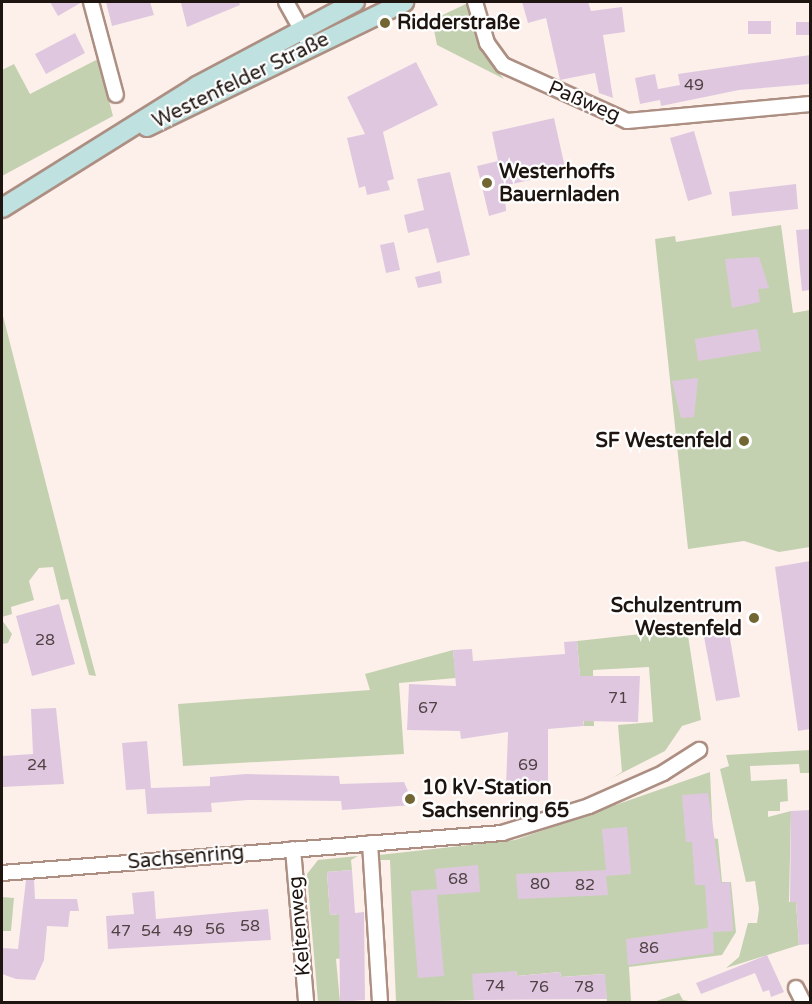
<!DOCTYPE html>
<meta charset="utf-8">
<style>
body{margin:0}
#map{position:relative;width:812px;height:1004px;overflow:hidden;background:#fdf0eb;font-family:"Varela Round",sans-serif}
div>[style]{position:absolute}
.green>*{inset:0;background:#c4d1b0}
.building>*{inset:0;background:#dfc8df}
.roads{filter:drop-shadow(2px 0 #ac8f82) drop-shadow(-2px 0 #ac8f82) drop-shadow(0 2px #ac8f82) drop-shadow(0 -2px #ac8f82)}
.street>*{height:14px;margin:-7px;padding:0 7px;transform-origin:7px;border-radius:7px;background:#fff}
.secondary>*{height:18px;margin:-9px;padding:0 9px;transform-origin:9px;border-radius:9px;background:#bfe1df}
.dots>*{width:16px;height:16px;translate:-50% -50%;box-sizing:border-box;border:3px solid #fff;border-radius:50%}
span{translate:-50% -50%;white-space:nowrap;text-align:center;line-height:1.15;-webkit-text-stroke:4.5px #fff;paint-order:stroke}
.number-label{font-size:16px;color:#4f4244}
.number-label span{-webkit-text-stroke-width:0}
.poi-label{font-size:20px;color:#1f1510;font-weight:700}
.left{translate:0 -50%;text-align:left}
.right{translate:-100% -50%;text-align:right}
.street-label{font-size:20px;color:#1f1510}
.frame{position:absolute;inset:0;border:3px solid #1f1510;pointer-events:none}
</style>
<div id="map">
<div class="green">
<i style="clip-path:polygon(468px 3px,483px 54px,504px 79px,437px 45px,432px 20px)"></i>
<i style="clip-path:polygon(98px 59px,113px 116px,2px 176px,2px 70px,14px 64px,30px 94px)"></i>
<i style="clip-path:polygon(781px 225px,793px 313px,810px 310px,810px 547px,779px 552px,744px 541px,688px 549px,655px 239px,675px 236px,676px 242px)"></i>
<i style="clip-path:polygon(2px 312px,75px 597px,96px 676px,89px 675px,68px 599px,61px 600px,53px 567px,39px 568px,29px 581px,34px 600px,11px 607px,12px 614px,2px 617px)"></i>
<i style="clip-path:polygon(2px 620px,12px 634px,8px 643px,2px 644px)"></i>
<i style="clip-path:polygon(687px 629px,701px 720px,682px 726px,665px 751px,612px 778px,622px 772px,618px 725px,653px 722px,649px 667px,593px 670px,594px 726px,584px 726px,577px 641px)"></i>
<i style="clip-path:polygon(453px 650px,456px 678px,399px 683px,404px 754px,183px 766px,178px 704px,370px 690px,365px 674px)"></i>
<i style="clip-path:polygon(810px 750px,810px 773px,800px 773px,799px 764px,750px 766px,751px 781px,787px 779px,788px 801px,780px 802px,780px 811px,768px 811px,768px 817px,791px 811px,789px 902px,796px 902px,799px 945px,726px 968px,739px 957px,748px 923px,757px 923px,759px 909px,755px 881px,746px 882px,720px 769px,729px 766px,726px 755px)"></i>
<i style="clip-path:polygon(710px 772px,713px 838px,718px 839px,722px 882px,731px 882px,736px 932px,722px 955px,629px 967px,631px 1002px,607px 1002px,604px 974px,561px 977px,560px 972px,517px 976px,516px 971px,474px 1000px,396px 1002px,390px 860px,379px 860px,379px 855px,515px 840px)"></i>
<i style="clip-path:polygon(358px 856px,351px 860px,352px 870px,327px 872px,330px 915px,339px 914px,343px 958px,336px 959px,340px 1002px,318px 1002px,307px 874px,318px 860px)"></i>
<i style="clip-path:polygon(2px 897px,14px 898px,11px 931px,2px 931px)"></i>
<i style="clip-path:polygon(679px 993px,683px 1000px,695px 1002px,654px 1002px)"></i>
</div>
<div class="building">
<i style="clip-path:polygon(50px 2px,82px 2px,58px 16px)"></i>
<i style="clip-path:polygon(106px 2px,150px 2px,154px 15px,112px 26px)"></i>
<i style="clip-path:polygon(188px 2px,239px 2px,240px 5px,187px 27px,181px 3px)"></i>
<i style="clip-path:polygon(522px 2px,588px 2px,591px 11px,622px 7px,625px 32px,603px 35px,613px 98px,599px 93px,595px 73px,560px 80px,546px 18px,528px 23px)"></i>
<i style="clip-path:polygon(748px 21px,771px 21px,771px 34px,748px 34px)"></i>
<i style="clip-path:polygon(796px 22px,810px 22px,810px 35px,796px 35px)"></i>
<i style="clip-path:polygon(75px 33px,85px 53px,46px 74px,35px 54px)"></i>
<i style="clip-path:polygon(810px 55px,810px 84px,739px 90px,661px 106px,660px 100px,640px 104px,635px 78px,655px 74px,658px 89px,680px 85px,678px 74px)"></i>
<i style="clip-path:polygon(416px 62px,438px 105px,383px 132px,394px 179px,387px 181px,390px 190px,367px 195px,365px 186px,359px 188px,347px 138px,365px 134px,347px 97px)"></i>
<i style="clip-path:polygon(554px 118px,566px 172px,504px 186px,506px 211px,489px 216px,477px 166px,498px 161px,492px 132px)"></i>
<i style="clip-path:polygon(694px 131px,712px 194px,688px 201px,670px 138px)"></i>
<i style="clip-path:polygon(450px 172px,470px 255px,437px 263px,428px 228px,408px 233px,404px 215px,424px 210px,417px 179px)"></i>
<i style="clip-path:polygon(796px 184px,798px 209px,732px 216px,729px 192px)"></i>
<i style="clip-path:polygon(810px 229px,810px 290px,802px 291px,796px 230px)"></i>
<i style="clip-path:polygon(394px 242px,400px 270px,386px 273px,380px 245px)"></i>
<i style="clip-path:polygon(759px 257px,769px 288px,758px 289px,760px 302px,732px 308px,725px 259px)"></i>
<i style="clip-path:polygon(440px 271px,442px 283px,418px 288px,415px 277px)"></i>
<i style="clip-path:polygon(757px 329px,761px 351px,698px 361px,695px 339px)"></i>
<i style="clip-path:polygon(698px 378px,694px 417px,681px 418px,672px 381px)"></i>
<i style="clip-path:polygon(810px 561px,810px 729px,798px 731px,775px 567px)"></i>
<i style="clip-path:polygon(59px 604px,75px 664px,32px 676px,16px 616px)"></i>
<i style="clip-path:polygon(729px 633px,740px 697px,716px 701px,704px 637px)"></i>
<i style="clip-path:polygon(577px 641px,580px 676px,640px 676px,638px 722px,583px 721px,584px 726px,548px 729px,548px 789px,506px 787px,508px 732px,461px 739px,460px 731px,407px 730px,409px 684px,456px 686px,453px 650px,472px 649px,473px 661px,565px 654px,564px 642px)"></i>
<i style="clip-path:polygon(56px 708px,64px 784px,2px 787px,2px 756px,33px 754px,31px 709px)"></i>
<i style="clip-path:polygon(147px 741px,151px 788px,210px 786px,210px 777px,246px 774px,339px 776px,340px 784px,404px 782px,414px 805px,342px 810px,341px 801px,248px 800px,211px 803px,212px 812px,147px 814px,145px 789px,126px 790px,122px 743px)"></i>
<i style="clip-path:polygon(708px 793px,721px 883px,730px 882px,733px 931px,713px 932px,714px 953px,628px 965px,626px 939px,708px 928px,705px 885px,695px 885px,692px 842px,686px 842px,682px 795px)"></i>
<i style="clip-path:polygon(810px 810px,810px 944px,799px 945px,796px 902px,790px 902px,791px 811px)"></i>
<i style="clip-path:polygon(627px 827px,631px 874px,606px 876px,608px 895px,518px 899px,516px 874px,606px 870px,602px 829px)"></i>
<i style="clip-path:polygon(478px 865px,480px 892px,437px 895px,444px 976px,418px 978px,411px 891px,437px 889px,435px 869px)"></i>
<i style="clip-path:polygon(352px 870px,355px 913px,364px 912px,365px 1000px,340px 1002px,339px 914px,330px 915px,327px 872px)"></i>
<i style="clip-path:polygon(34px 879px,35px 899px,77px 899px,79px 911px,70px 911px,68px 927px,47px 926px,44px 960px,35px 980px,16px 979px,2px 974px,2px 948px,18px 949px,26px 880px)"></i>
<i style="clip-path:polygon(154px 891px,156px 919px,268px 909px,271px 940px,108px 949px,106px 916px,134px 914px,132px 893px)"></i>
<i style="clip-path:polygon(767px 955px,784px 992px,771px 997px,769px 990px,763px 992px,755px 973px,701px 994px,696px 983px)"></i>
<i style="clip-path:polygon(516px 971px,517px 976px,560px 972px,561px 977px,605px 974px,607px 999px,474px 1000px,472px 974px)"></i>
</div>
<div class="roads">
<div class="street">
<i style="left:91px;top:2px;width:96px;rotate:75deg"></i>
<i style="left:286px;top:2px;width:51px;rotate:60.9deg"></i>
<i style="left:475px;top:2px;width:43px;rotate:73.7deg"></i>
<i style="left:487px;top:43px;width:27px;rotate:54deg"></i>
<i style="left:503px;top:65px;width:136px;rotate:24.3deg"></i>
<i style="left:627px;top:121px;width:184px;rotate:-5.3deg"></i>
<i style="left:370px;top:843px;width:159px;rotate:86.4deg"></i>
<i style="left:293px;top:849px;width:154px;rotate:85.1deg"></i>
<i style="left:2px;top:873px;width:502px;rotate:-4.57deg"></i>
<i style="left:502px;top:833px;width:91px;rotate:-17.2deg"></i>
<i style="left:589px;top:806px;width:81px;rotate:-24deg"></i>
<i style="left:663px;top:773px;width:43px;rotate:-32.6deg"></i>
<i style="left:796px;top:988px;width:16px;rotate:63deg"></i>
</div>
<div class="secondary">
<i style="left:147px;top:127px;width:286px;rotate:-25.9deg"></i>
<i style="left:2px;top:208px;width:230px;rotate:-32deg"></i>
<i style="left:197px;top:86px;width:179px;rotate:-28deg"></i>
</div>
</div>
<div class="dots">
<i style="left:385px;top:23px;background:#726633"></i>
<i style="left:487px;top:183px;background:#726633"></i>
<i style="left:744px;top:441px;background:#726633"></i>
<i style="left:754px;top:618px;background:#726633"></i>
<i style="left:410px;top:799px;background:#726633"></i>
</div>
<div class="number-label">
<span style="left:694px;top:85px">49</span>
<span style="left:45px;top:640px">28</span>
<span style="left:618px;top:698px">71</span>
<span style="left:428px;top:708px">67</span>
<span style="left:37px;top:765px">24</span>
<span style="left:528px;top:765px">69</span>
<span style="left:458px;top:879px">68</span>
<span style="left:540px;top:884px">80</span>
<span style="left:585px;top:885px">82</span>
<span style="left:250px;top:926px">58</span>
<span style="left:215px;top:929px">56</span>
<span style="left:121px;top:931px">47</span>
<span style="left:151px;top:931px">54</span>
<span style="left:183px;top:931px">49</span>
<span style="left:649px;top:948px">86</span>
<span style="left:495px;top:986px">74</span>
<span style="left:539px;top:987px">76</span>
<span style="left:584px;top:987px">78</span>
</div>
<div class="poi-label">
<span class="left" style="left:397px;top:23px">Ridderstraße</span>
<span class="left" style="left:499px;top:184px">Westerhoffs<br>Bauernladen</span>
<span class="right" style="left:732px;top:441px">SF Westenfeld</span>
<span class="right" style="left:742px;top:618px">Schulzentrum<br>Westenfeld</span>
<span class="left" style="left:422px;top:800px">10 kV-Station<br>Sachsenring 65</span>
</div>
<div class="street-label">
<span style="left:241px;top:81px;rotate:-26deg">Westenfelder Straße</span>
<span style="left:584px;top:102px;rotate:23deg">Paßweg</span>
<span style="left:186px;top:858px;rotate:-5deg">Sachsenring</span>
<span style="left:300px;top:926px;rotate:-95deg">Keltenweg</span>
</div>
<div class="frame"></div>
</div>
